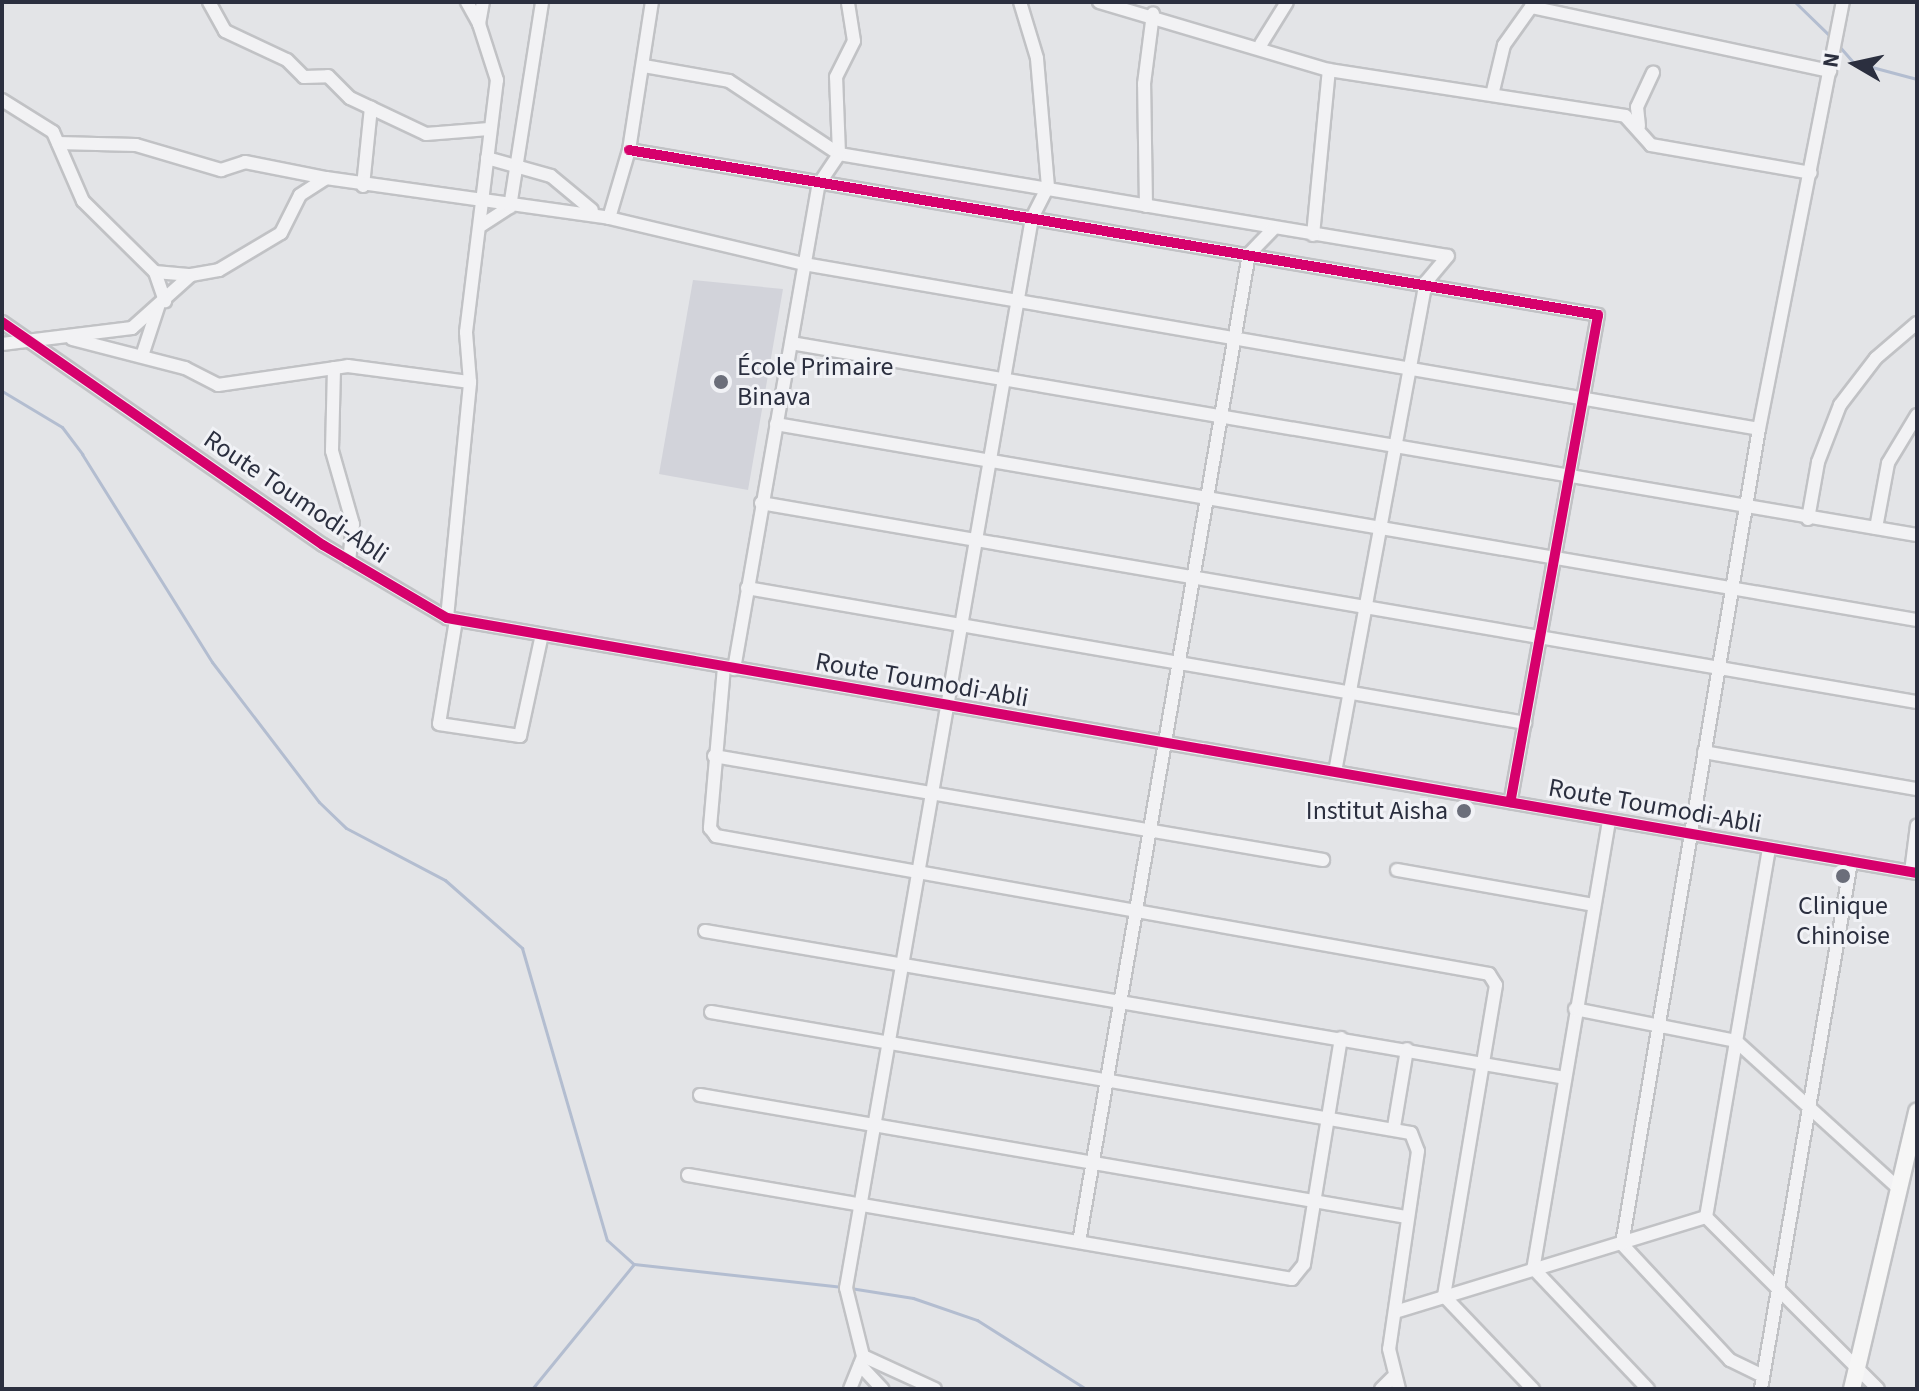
<!DOCTYPE html>
<meta charset="utf-8">
<style>
body{margin:0}
#map{position:relative;width:1919px;height:1391px;overflow:hidden;background:#e3e4e7;font-family:"Source Sans 3",sans-serif}
div>[style]{position:absolute}
.built>*{inset:0;background:#d2d3da}
.stream>*{height:3px;margin:-1.5px;padding:0 1.5px;transform-origin:1.5px;border-radius:1.5px;background:#b3bdd0}
.roads{filter:drop-shadow(2px 0 #c1c2c5) drop-shadow(-2px 0 #c1c2c5) drop-shadow(0 2px #c1c2c5) drop-shadow(0 -2px #c1c2c5)}
.minor>*{height:12px;margin:-6px;padding:0 6px;transform-origin:6px;border-radius:6px;background:#f2f2f4}
.major>*{height:16px;margin:-8px;padding:0 8px;transform-origin:8px;border-radius:8px;background:#f6f6f6}
.cycleway>*{height:10px;margin:-5px;padding:0 5px;transform-origin:5px;border-radius:5px;background:#d6006c}
.dots>*{width:22px;height:22px;translate:-50% -50%;box-sizing:border-box;border:4px solid #f1f2f6;border-radius:50%}
span{translate:-50% -50%;white-space:nowrap;text-align:center;line-height:1.15;-webkit-text-stroke:6px #f1f2f6;paint-order:stroke}
.poi-label{font-size:26px;color:#2b2f3f}
.left{translate:0 -50%;text-align:left}
.right{translate:-100% -50%;text-align:right}
.street-label{font-size:26px;color:#2b2f3f}
.frame{position:absolute;inset:0;border:4px solid #2b2f3f;pointer-events:none}
.north{position:absolute;left:1815px;top:24px;width:80px;height:80px;-webkit-text-stroke:6px #f1f2f6;paint-order:stroke;rotate:279deg;font-size:22px;font-weight:700;line-height:32px;text-align:center;color:#2b2f3f}
.north::after{content:'';display:block;margin:auto;width:28px;height:36px;background:#2b2f3f;clip-path:polygon(50% 0,100% 100%,50% 72%,0 100%)}
</style>
<div id="map">
<div class="built">
<i style="clip-path:polygon(693px 280px,783px 289px,748px 490px,659px 474px)"></i>
</div>
<div class="stream">
<i style="left:1795px;top:2px;width:50px;rotate:44.2deg"></i>
<i style="left:1839px;top:46px;width:21px;rotate:49deg"></i>
<i style="left:1853px;top:62px;width:66px;rotate:14.9deg"></i>
<i style="left:2px;top:391px;width:70px;rotate:31deg"></i>
<i style="left:62px;top:427px;width:34px;rotate:53deg"></i>
<i style="left:82px;top:454px;width:245px;rotate:58deg"></i>
<i style="left:212px;top:662px;width:176px;rotate:52.6deg"></i>
<i style="left:319px;top:802px;width:37px;rotate:44deg"></i>
<i style="left:346px;top:828px;width:112px;rotate:27.7deg"></i>
<i style="left:445px;top:880px;width:103px;rotate:41.4deg"></i>
<i style="left:522px;top:948px;width:304px;rotate:73.8deg"></i>
<i style="left:607px;top:1240px;width:36px;rotate:42deg"></i>
<i style="left:634px;top:1264px;width:210px;rotate:6.3deg"></i>
<i style="left:850px;top:1288px;width:64px;rotate:9deg"></i>
<i style="left:913px;top:1298px;width:68px;rotate:19deg"></i>
<i style="left:977px;top:1320px;width:129px;rotate:32.3deg"></i>
<i style="left:532px;top:1389px;width:160px;rotate:-50.8deg"></i>
</div>
<div class="roads">
<div class="minor">
<i style="left:209px;top:2px;width:33px;rotate:61deg"></i>
<i style="left:225px;top:31px;width:68px;rotate:25.1deg"></i>
<i style="left:287px;top:60px;width:24px;rotate:45deg"></i>
<i style="left:304px;top:77px;width:24px;rotate:-2deg"></i>
<i style="left:328px;top:76px;width:31px;rotate:45deg"></i>
<i style="left:350px;top:98px;width:84px;rotate:25.3deg"></i>
<i style="left:426px;top:134px;width:63px;rotate:-4.5deg"></i>
<i style="left:467px;top:2px;width:25px;rotate:61deg"></i>
<i style="left:1099px;top:2px;width:240px;rotate:16.5deg"></i>
<i style="left:1329px;top:70px;width:300px;rotate:8.8deg"></i>
<i style="left:1625px;top:116px;width:39px;rotate:48deg"></i>
<i style="left:1651px;top:145px;width:162px;rotate:9.9deg"></i>
<i style="left:1261px;top:44px;width:49px;rotate:-58.2deg"></i>
<i style="left:644px;top:66px;width:86px;rotate:10deg"></i>
<i style="left:729px;top:81px;width:132px;rotate:33.6deg"></i>
<i style="left:839px;top:154px;width:617px;rotate:9.51deg"></i>
<i style="left:1493px;top:91px;width:47px;rotate:-76.6deg"></i>
<i style="left:1504px;top:45px;width:47px;rotate:-54.6deg"></i>
<i style="left:1531px;top:7px;width:306px;rotate:12.1deg"></i>
<i style="left:2px;top:100px;width:60px;rotate:32.1deg"></i>
<i style="left:53px;top:132px;width:75px;rotate:66.5deg"></i>
<i style="left:83px;top:201px;width:101px;rotate:44.6deg"></i>
<i style="left:155px;top:272px;width:36px;rotate:5deg"></i>
<i style="left:1639px;top:126px;width:19px;rotate:-96deg"></i>
<i style="left:1637px;top:107px;width:38px;rotate:-65deg"></i>
<i style="left:58px;top:143px;width:78px;rotate:1.5deg"></i>
<i style="left:136px;top:145px;width:89px;rotate:16.4deg"></i>
<i style="left:221px;top:170px;width:25px;rotate:-18deg"></i>
<i style="left:245px;top:162px;width:83px;rotate:11.2deg"></i>
<i style="left:629px;top:150px;width:983px;rotate:9.66deg"></i>
<i style="left:1598px;top:315px;width:495px;rotate:100.2deg"></i>
<i style="left:487px;top:158px;width:66px;rotate:15.7deg"></i>
<i style="left:551px;top:176px;width:53px;rotate:39.7deg"></i>
<i style="left:363px;top:186px;width:79px;rotate:-84.2deg"></i>
<i style="left:1146px;top:206px;width:122px;rotate:-90.9deg"></i>
<i style="left:1144px;top:84px;width:71px;rotate:-82.7deg"></i>
<i style="left:609px;top:218px;width:200px;rotate:13.3deg"></i>
<i style="left:804px;top:264px;width:969px;rotate:9.8deg"></i>
<i style="left:482px;top:225px;width:33px;rotate:-33deg"></i>
<i style="left:510px;top:207px;width:207px;rotate:-81.1deg"></i>
<i style="left:1313px;top:235px;width:166px;rotate:-84.5deg"></i>
<i style="left:155px;top:272px;width:31px;rotate:71deg"></i>
<i style="left:2px;top:322px;width:391px;rotate:34.8deg"></i>
<i style="left:323px;top:545px;width:144px;rotate:30.5deg"></i>
<i style="left:447px;top:618px;width:1492px;rotate:9.84deg"></i>
<i style="left:72px;top:339px;width:117px;rotate:14.4deg"></i>
<i style="left:185px;top:368px;width:37px;rotate:27deg"></i>
<i style="left:218px;top:385px;width:131px;rotate:-8.3deg"></i>
<i style="left:348px;top:366px;width:123px;rotate:7.5deg"></i>
<i style="left:791px;top:343px;width:1142px;rotate:9.68deg"></i>
<i style="left:2px;top:344px;width:131px;rotate:-7deg"></i>
<i style="left:132px;top:328px;width:79px;rotate:-41.9deg"></i>
<i style="left:191px;top:275px;width:28px;rotate:-10deg"></i>
<i style="left:219px;top:270px;width:72px;rotate:-30.8deg"></i>
<i style="left:281px;top:233px;width:42px;rotate:-63.4deg"></i>
<i style="left:300px;top:195px;width:31px;rotate:-33deg"></i>
<i style="left:326px;top:178px;width:286px;rotate:8deg"></i>
<i style="left:609px;top:218px;width:71px;rotate:-73.6deg"></i>
<i style="left:629px;top:150px;width:150px;rotate:-81.2deg"></i>
<i style="left:142px;top:356px;width:52px;rotate:-71.9deg"></i>
<i style="left:334px;top:368px;width:83px;rotate:91.4deg"></i>
<i style="left:332px;top:451px;width:76px;rotate:74deg"></i>
<i style="left:353px;top:524px;width:37px;rotate:96deg"></i>
<i style="left:776px;top:424px;width:1158px;rotate:9.75deg"></i>
<i style="left:761px;top:503px;width:1173px;rotate:9.77deg"></i>
<i style="left:1808px;top:519px;width:58px;rotate:-80deg"></i>
<i style="left:1818px;top:462px;width:61px;rotate:-68.9deg"></i>
<i style="left:1840px;top:405px;width:59px;rotate:-52.5deg"></i>
<i style="left:1876px;top:358px;width:54px;rotate:-40.5deg"></i>
<i style="left:1876px;top:528px;width:66px;rotate:-79.5deg"></i>
<i style="left:1888px;top:463px;width:56px;rotate:-58.9deg"></i>
<i style="left:747px;top:588px;width:790px;rotate:9.84deg"></i>
<i style="left:447px;top:618px;width:237px;rotate:-84.4deg"></i>
<i style="left:470px;top:382px;width:50px;rotate:-94.6deg"></i>
<i style="left:466px;top:332px;width:254px;rotate:-83deg"></i>
<i style="left:497px;top:80px;width:59px;rotate:-107.8deg"></i>
<i style="left:479px;top:24px;width:22px;rotate:-80deg"></i>
<i style="left:456px;top:620px;width:105px;rotate:99.3deg"></i>
<i style="left:439px;top:724px;width:82px;rotate:8.4deg"></i>
<i style="left:520px;top:736px;width:99px;rotate:-77.8deg"></i>
<i style="left:724px;top:667px;width:162px;rotate:95deg"></i>
<i style="left:710px;top:828px;width:10px;rotate:53deg"></i>
<i style="left:716px;top:836px;width:785px;rotate:10.12deg"></i>
<i style="left:1489px;top:974px;width:13px;rotate:58deg"></i>
<i style="left:1496px;top:985px;width:315px;rotate:99.5deg"></i>
<i style="left:1444px;top:1296px;width:129px;rotate:46.3deg"></i>
<i style="left:734px;top:669px;width:492px;rotate:-80.1deg"></i>
<i style="left:819px;top:184px;width:36px;rotate:-56deg"></i>
<i style="left:839px;top:154px;width:77px;rotate:-92.2deg"></i>
<i style="left:836px;top:77px;width:40px;rotate:-63.4deg"></i>
<i style="left:854px;top:41px;width:39px;rotate:-99deg"></i>
<i style="left:1704px;top:752px;width:216px;rotate:9.9deg"></i>
<i style="left:714px;top:756px;width:618px;rotate:9.69deg"></i>
<i style="left:1335px;top:772px;width:498px;rotate:-79.5deg"></i>
<i style="left:1426px;top:282px;width:34px;rotate:-50deg"></i>
<i style="left:1609px;top:821px;width:453px;rotate:99.6deg"></i>
<i style="left:1533px;top:1268px;width:167px;rotate:46.5deg"></i>
<i style="left:1397px;top:870px;width:199px;rotate:10.1deg"></i>
<i style="left:1911px;top:872px;width:47px;rotate:-82.7deg"></i>
<i style="left:705px;top:931px;width:872px;rotate:9.7deg"></i>
<i style="left:1575px;top:1009px;width:164px;rotate:11.2deg"></i>
<i style="left:1736px;top:1041px;width:217px;rotate:42.2deg"></i>
<i style="left:711px;top:1012px;width:710px;rotate:9.81deg"></i>
<i style="left:1411px;top:1133px;width:19px;rotate:69deg"></i>
<i style="left:1418px;top:1151px;width:200px;rotate:98.3deg"></i>
<i style="left:1389px;top:1349px;width:41px;rotate:76deg"></i>
<i style="left:700px;top:1095px;width:716px;rotate:9.8deg"></i>
<i style="left:1394px;top:1127px;width:79px;rotate:-80.5deg"></i>
<i style="left:688px;top:1175px;width:613px;rotate:9.77deg"></i>
<i style="left:1292px;top:1279px;width:19px;rotate:-51deg"></i>
<i style="left:1304px;top:1264px;width:229px;rotate:-80.7deg"></i>
<i style="left:1706px;top:1217px;width:373px;rotate:-80.3deg"></i>
<i style="left:1706px;top:1217px;width:243px;rotate:45deg"></i>
<i style="left:1079px;top:1242px;width:1003px;rotate:-80.24deg"></i>
<i style="left:1249px;top:254px;width:35px;rotate:-46deg"></i>
<i style="left:1395px;top:1312px;width:325px;rotate:-17deg"></i>
<i style="left:863px;top:1356px;width:79px;rotate:24.6deg"></i>
<i style="left:860px;top:1365px;width:33px;rotate:47deg"></i>
<i style="left:1763px;top:1376px;width:37px;rotate:-154deg"></i>
<i style="left:1730px;top:1360px;width:158px;rotate:-133deg"></i>
<i style="left:1622px;top:1244px;width:826px;rotate:-80.46deg"></i>
<i style="left:1759px;top:429px;width:435px;rotate:-78.9deg"></i>
<i style="left:850px;top:1389px;width:35px;rotate:-68deg"></i>
<i style="left:863px;top:1356px;width:70px;rotate:-104deg"></i>
<i style="left:846px;top:1288px;width:1086px;rotate:-80.14deg"></i>
<i style="left:1032px;top:218px;width:35px;rotate:-63deg"></i>
<i style="left:1048px;top:187px;width:129px;rotate:-94.9deg"></i>
<i style="left:1037px;top:58px;width:59px;rotate:-106.9deg"></i>
<i style="left:1381px;top:1389px;width:16px;rotate:-45deg"></i>
<i style="left:1761px;top:1389px;width:535px;rotate:-80.31deg"></i>
</div>
<div class="major">
<i style="left:1852px;top:1389px;width:285px;rotate:-76.8deg"></i>
</div>
</div>
<div class="cycleway">
<i style="left:629px;top:150px;width:983px;rotate:9.66deg"></i>
<i style="left:1598px;top:315px;width:495px;rotate:100.2deg"></i>
<i style="left:2px;top:322px;width:391px;rotate:34.8deg"></i>
<i style="left:323px;top:545px;width:144px;rotate:30.5deg"></i>
<i style="left:447px;top:618px;width:1492px;rotate:9.84deg"></i>
</div>
<div class="dots">
<i style="left:721px;top:382px;background:#6b6e7a"></i>
<i style="left:1464px;top:811px;background:#6b6e7a"></i>
<i style="left:1843px;top:876px;background:#6b6e7a"></i>
</div>
<div class="poi-label">
<span class="left" style="left:737px;top:382px">École Primaire<br>Binava</span>
<span class="right" style="left:1448px;top:811px">Institut Aisha</span>
<span style="left:1843px;top:921px">Clinique<br>Chinoise</span>
</div>
<div class="street-label">
<span style="left:296px;top:497px;rotate:34deg">Route Toumodi-Abli</span>
<span style="left:922px;top:680px;rotate:10deg">Route Toumodi-Abli</span>
<span style="left:1655px;top:806px;rotate:10deg">Route Toumodi-Abli</span>
</div>
<div class="frame"></div>
<div class="north">N</div>
</div>
